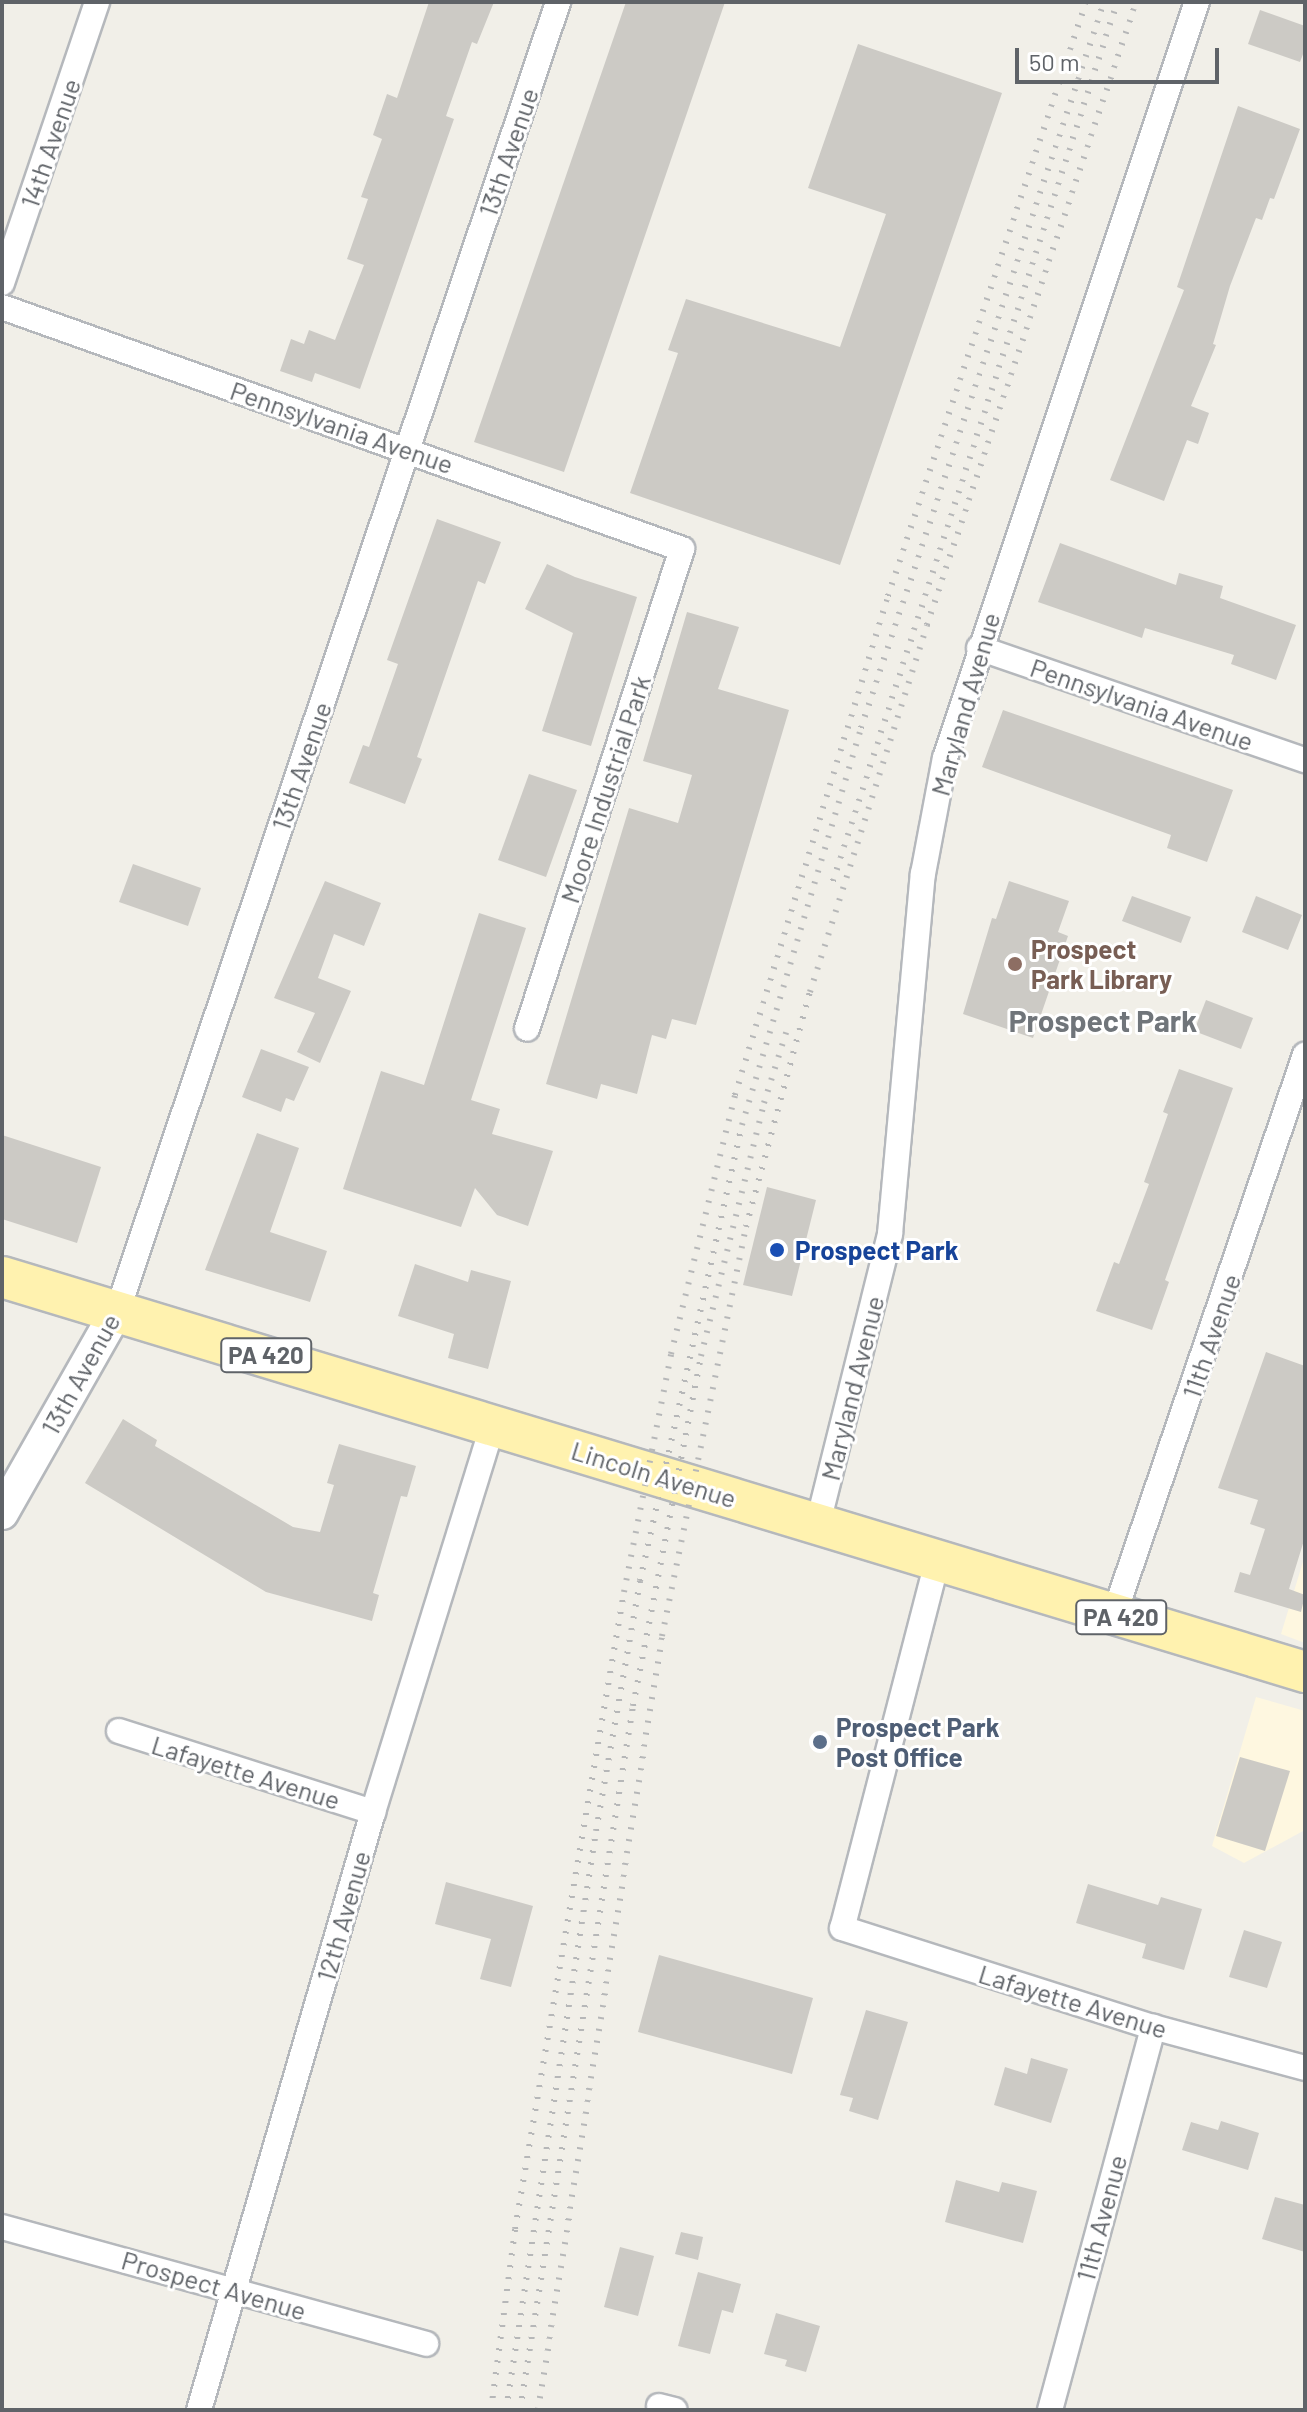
<!DOCTYPE html>
<style>
body{margin:0}
#map{position:relative;width:1307px;height:2412px;overflow:hidden;background:#f1efe8;font-family:Barlow,sans-serif}
div>[style]{position:absolute}
.commercial>*{inset:0;background:#fef7e0}
.building>*{inset:0;background:#cccac5}
.roads{filter:drop-shadow(2px 0 #b5b8bc) drop-shadow(-2px 0 #b5b8bc) drop-shadow(0 2px #b5b8bc) drop-shadow(0 -2px #b5b8bc)}
.minor>*{height:24px;margin:-12px;padding:0 12px;transform-origin:12px;border-radius:12px;background:#fff}
.tertiary>*{height:32px;margin:-16px;padding:0 16px;transform-origin:16px;border-radius:16px;background:#fff}
.primary>*{height:40px;margin:-20px;padding:0 20px;transform-origin:20px;border-radius:20px;background:#fff2af}
.rail>*{height:6px;margin-top:-3px;transform-origin:0;background:repeating-linear-gradient(90deg,#b6b7b8 0 2px,transparent 0 12px)}
.dots>*{width:22px;height:22px;translate:-50% -50%;box-sizing:border-box;border:4px solid #fff;border-radius:50%}
span{translate:-50% -50%;white-space:nowrap;text-align:center;line-height:1.15;-webkit-text-stroke:6px #fff;paint-order:stroke}
.shield-label span{padding:2px 6px;background:#fff;border:2px solid;border-radius:6px;-webkit-text-stroke-width:0}
.shield-label{font-size:24px;color:#5f6368;font-weight:700}
.street-label{font-size:26px;color:#5f6368}
.education-label{font-size:26px;color:#785e54;font-weight:700}
.left{translate:0 -50%;text-align:left}
.transit-label{font-size:26px;color:#164399;font-weight:700}
.service-label{font-size:26px;color:#4e5e75;font-weight:700}
.quarter-label{font-size:30px;color:#70757a;font-weight:700}
.frame{position:absolute;inset:0;border:4px solid #5f6368;pointer-events:none}
.scale{position:absolute;left:1015px;top:48px;width:204px;height:36px;box-sizing:border-box;border:4px solid #5f6368;border-top:0;padding-left:10px;font-size:24px;line-height:28px;white-space:nowrap;color:#5f6368;-webkit-text-stroke:6px #fff;paint-order:stroke}
</style>
<div id="map">
<div class="commercial">
<i style="clip-path:polygon(1305px 1555px,1305px 1643px,1281px 1634px)"></i>
<i style="clip-path:polygon(1256px 1697px,1305px 1711px,1305px 1830px,1244px 1863px,1212px 1846px)"></i>
</div>
<div class="building">
<i style="clip-path:polygon(429px 2px,494px 2px,477px 44px,472px 42px,446px 116px,454px 119px,360px 389px,315px 373px,312px 382px,280px 371px,291px 339px,304px 344px,309px 330px,335px 340px,364px 265px,347px 259px,368px 199px,361px 197px,382px 139px,373px 135px,387px 94px,397px 98px)"></i>
<i style="clip-path:polygon(626px 2px,725px 2px,564px 472px,474px 442px)"></i>
<i style="clip-path:polygon(1260px 10px,1305px 26px,1305px 49px,1300px 62px,1248px 44px)"></i>
<i style="clip-path:polygon(858px 44px,1002px 93px,840px 565px,630px 493px,678px 353px,668px 350px,686px 299px,840px 347px,886px 214px,808px 188px)"></i>
<i style="clip-path:polygon(1238px 106px,1300px 129px,1274px 199px,1270px 198px,1262px 220px,1256px 218px,1230px 286px,1213px 344px,1216px 345px,1191px 406px,1209px 413px,1198px 444px,1187px 440px,1164px 501px,1110px 480px,1184px 290px,1177px 287px)"></i>
<i style="clip-path:polygon(437px 519px,501px 542px,485px 584px,478px 581px,417px 757px,422px 759px,405px 804px,349px 783px,363px 745px,369px 747px,398px 664px,387px 660px)"></i>
<i style="clip-path:polygon(1060px 543px,1176px 585px,1179px 573px,1223px 586px,1220px 598px,1296px 625px,1276px 680px,1231px 664px,1234px 655px,1145px 628px,1142px 638px,1038px 602px)"></i>
<i style="clip-path:polygon(547px 564px,575px 577px,637px 597px,591px 746px,542px 731px,573px 633px,525px 609px)"></i>
<i style="clip-path:polygon(687px 612px,739px 627px,718px 689px,789px 710px,696px 1025px,672px 1019px,666px 1039px,652px 1035px,637px 1094px,601px 1084px,597px 1099px,546px 1084px,629px 808px,678px 823px,692px 775px,643px 761px)"></i>
<i style="clip-path:polygon(1003px 710px,1233px 790px,1207px 862px,1167px 848px,1171px 835px,982px 767px)"></i>
<i style="clip-path:polygon(529px 774px,577px 790px,546px 877px,498px 860px)"></i>
<i style="clip-path:polygon(133px 864px,201px 888px,188px 926px,119px 902px)"></i>
<i style="clip-path:polygon(325px 881px,381px 903px,364px 946px,334px 934px,318px 978px,351px 991px,320px 1063px,297px 1052px,315px 1013px,274px 998px)"></i>
<i style="clip-path:polygon(1009px 881px,1069px 901px,1058px 932px,1068px 936px,1033px 1038px,963px 1014px,992px 918px,996px 919px)"></i>
<i style="clip-path:polygon(1132px 896px,1191px 917px,1181px 943px,1122px 921px)"></i>
<i style="clip-path:polygon(1256px 896px,1302px 915px,1288px 950px,1242px 932px)"></i>
<i style="clip-path:polygon(479px 913px,526px 928px,471px 1100px,500px 1109px,492px 1134px,553px 1151px,528px 1226px,497px 1215px,475px 1188px,461px 1227px,343px 1189px,381px 1071px,424px 1085px)"></i>
<i style="clip-path:polygon(1206px 1000px,1253px 1018px,1241px 1049px,1194px 1031px)"></i>
<i style="clip-path:polygon(261px 1049px,309px 1067px,294px 1101px,286px 1098px,281px 1112px,242px 1097px)"></i>
<i style="clip-path:polygon(1179px 1069px,1233px 1088px,1165px 1280px,1169px 1282px,1152px 1330px,1096px 1311px,1114px 1262px,1119px 1264px,1149px 1184px,1144px 1182px,1168px 1114px,1163px 1112px)"></i>
<i style="clip-path:polygon(257px 1133px,299px 1148px,270px 1232px,327px 1251px,310px 1302px,205px 1270px)"></i>
<i style="clip-path:polygon(2px 1135px,101px 1167px,77px 1243px,2px 1219px)"></i>
<i style="clip-path:polygon(767px 1187px,816px 1200px,792px 1296px,743px 1285px)"></i>
<i style="clip-path:polygon(415px 1264px,468px 1282px,471px 1270px,511px 1281px,488px 1369px,448px 1358px,454px 1334px,398px 1316px)"></i>
<i style="clip-path:polygon(1266px 1352px,1305px 1366px,1305px 1537px,1289px 1589px,1305px 1595px,1301px 1612px,1234px 1592px,1240px 1572px,1250px 1575px,1265px 1529px,1250px 1524px,1258px 1500px,1218px 1488px)"></i>
<i style="clip-path:polygon(123px 1419px,157px 1440px,155px 1446px,293px 1527px,320px 1532px,334px 1485px,327px 1483px,339px 1444px,416px 1466px,407px 1497px,401px 1496px,373px 1593px,379px 1595px,372px 1621px,266px 1592px,85px 1483px)"></i>
<i style="clip-path:polygon(1240px 1757px,1290px 1771px,1265px 1851px,1216px 1836px)"></i>
<i style="clip-path:polygon(446px 1882px,533px 1906px,511px 1987px,480px 1979px,491px 1939px,435px 1924px)"></i>
<i style="clip-path:polygon(1088px 1884px,1158px 1905px,1161px 1897px,1202px 1909px,1184px 1970px,1142px 1958px,1146px 1944px,1076px 1923px)"></i>
<i style="clip-path:polygon(1244px 1930px,1282px 1942px,1267px 1988px,1229px 1977px)"></i>
<i style="clip-path:polygon(659px 1955px,813px 1998px,792px 2074px,638px 2032px)"></i>
<i style="clip-path:polygon(866px 2010px,908px 2022px,878px 2120px,849px 2111px,853px 2098px,840px 2095px)"></i>
<i style="clip-path:polygon(1031px 2058px,1068px 2069px,1051px 2123px,994px 2105px,1005px 2067px,1027px 2074px)"></i>
<i style="clip-path:polygon(1221px 2121px,1259px 2133px,1248px 2170px,1182px 2150px,1191px 2122px,1218px 2130px)"></i>
<i style="clip-path:polygon(956px 2180px,999px 2192px,1002px 2182px,1037px 2191px,1023px 2243px,945px 2222px)"></i>
<i style="clip-path:polygon(1275px 2197px,1305px 2205px,1305px 2252px,1262px 2239px)"></i>
<i style="clip-path:polygon(681px 2232px,703px 2237px,698px 2260px,675px 2254px)"></i>
<i style="clip-path:polygon(620px 2247px,654px 2256px,638px 2316px,604px 2307px)"></i>
<i style="clip-path:polygon(698px 2272px,741px 2284px,733px 2313px,722px 2310px,710px 2354px,678px 2346px)"></i>
<i style="clip-path:polygon(776px 2313px,820px 2326px,806px 2372px,785px 2366px,787px 2360px,764px 2354px)"></i>
</div>
<div class="roads">
<div class="minor">
<i style="left:2px;top:283px;width:297px;rotate:-71.3deg"></i>
<i style="left:2px;top:307px;width:722px;rotate:19.59deg"></i>
<i style="left:682px;top:549px;width:504px;rotate:107.9deg"></i>
<i style="left:979px;top:648px;width:345px;rotate:19deg"></i>
<i style="left:118px;top:1309px;width:1379px;rotate:-71.39deg"></i>
<i style="left:818px;top:1523px;width:298px;rotate:-76deg"></i>
<i style="left:890px;top:1234px;width:362px;rotate:-84.8deg"></i>
<i style="left:923px;top:874px;width:118px;rotate:-79.3deg"></i>
<i style="left:945px;top:758px;width:797px;rotate:-71.57deg"></i>
<i style="left:938px;top:1558px;width:382px;rotate:104.5deg"></i>
<i style="left:842px;top:1928px;width:326px;rotate:17.7deg"></i>
<i style="left:1153px;top:2027px;width:157px;rotate:15.1deg"></i>
<i style="left:1114px;top:1615px;width:592px;rotate:-71.17deg"></i>
<i style="left:119px;top:1731px;width:267px;rotate:17.7deg"></i>
<i style="left:2px;top:2227px;width:440px;rotate:15.4deg"></i>
<i style="left:659px;top:2406px;width:16px;rotate:14deg"></i>
<i style="left:199px;top:2410px;width:623px;rotate:-73.78deg"></i>
<i style="left:373px;top:1812px;width:405px;rotate:-72.8deg"></i>
<i style="left:1050px;top:2410px;width:397px;rotate:-74.9deg"></i>
</div>
<div class="tertiary">
<i style="left:2px;top:1513px;width:235px;rotate:-60.4deg"></i>
</div>
<div class="primary">
<i style="left:2px;top:1277px;width:1362px;rotate:16.86deg"></i>
</div>
</div>
<div class="rail">
<i style="left:833px;top:881px;width:924px;rotate:-72.09deg"></i>
<i style="left:491px;top:2410px;width:183px;rotate:-82.4deg"></i>
<i style="left:515px;top:2229px;width:646px;rotate:-80.29deg"></i>
<i style="left:624px;top:1592px;width:243px;rotate:-78.8deg"></i>
<i style="left:671px;top:1354px;width:267px;rotate:-76.1deg"></i>
<i style="left:735px;top:1095px;width:522px;rotate:-72.95deg"></i>
<i style="left:888px;top:596px;width:626px;rotate:-71.57deg"></i>
<i style="left:506px;top:2410px;width:586px;rotate:-81.16deg"></i>
<i style="left:596px;top:1831px;width:254px;rotate:-80deg"></i>
<i style="left:640px;top:1581px;width:467px;rotate:-77.4deg"></i>
<i style="left:742px;top:1125px;width:414px;rotate:-73.3deg"></i>
<i style="left:861px;top:728px;width:766px;rotate:-71.49deg"></i>
<i style="left:520px;top:2410px;width:713px;rotate:-80.88deg"></i>
<i style="left:633px;top:1706px;width:357px;rotate:-79deg"></i>
<i style="left:701px;top:1356px;width:261px;rotate:-76deg"></i>
<i style="left:764px;top:1103px;width:84px;rotate:-72.6deg"></i>
<i style="left:538px;top:2410px;width:784px;rotate:-80.9deg"></i>
<i style="left:662px;top:1636px;width:418px;rotate:-78.4deg"></i>
<i style="left:746px;top:1227px;width:244px;rotate:-74.8deg"></i>
<i style="left:810px;top:992px;width:385px;rotate:-72.3deg"></i>
<i style="left:927px;top:625px;width:657px;rotate:-71.45deg"></i>
</div>
<div class="dots">
<i style="left:1015px;top:964px;background:#8d6e63"></i>
<i style="left:777px;top:1250px;background:#1a4fb4"></i>
<i style="left:820px;top:1742px;background:#5c6f8a"></i>
</div>
<div class="shield-label">
<span style="left:266px;top:1355px">PA 420</span>
<span style="left:1121px;top:1617px">PA 420</span>
</div>
<div class="street-label">
<span style="left:50px;top:143px;rotate:-71deg">14th Avenue</span>
<span style="left:508px;top:152px;rotate:-71deg">13th Avenue</span>
<span style="left:342px;top:427px;rotate:19deg">Pennsylvania Avenue</span>
<span style="left:965px;top:704px;rotate:-74deg">Maryland Avenue</span>
<span style="left:1142px;top:704px;rotate:19deg">Pennsylvania Avenue</span>
<span style="left:301px;top:766px;rotate:-71deg">13th Avenue</span>
<span style="left:605px;top:789px;rotate:-72deg">Moore Industrial Park</span>
<span style="left:1211px;top:1336px;rotate:-71deg">11th Avenue</span>
<span style="left:80px;top:1374px;rotate:-61deg">13th Avenue</span>
<span style="left:852px;top:1388px;rotate:-76deg">Maryland Avenue</span>
<span style="left:654px;top:1474px;rotate:17deg">Lincoln Avenue</span>
<span style="left:246px;top:1772px;rotate:17deg">Lafayette Avenue</span>
<span style="left:343px;top:1916px;rotate:-74deg">12th Avenue</span>
<span style="left:1073px;top:2001px;rotate:17deg">Lafayette Avenue</span>
<span style="left:1101px;top:2218px;rotate:-75deg">11th Avenue</span>
<span style="left:214px;top:2285px;rotate:16deg">Prospect Avenue</span>
</div>
<div class="education-label">
<span class="left" style="left:1031px;top:964px">Prospect<br>Park Library</span>
</div>
<div class="transit-label">
<span class="left" style="left:795px;top:1250px">Prospect Park</span>
</div>
<div class="service-label">
<span class="left" style="left:836px;top:1742px">Prospect Park<br>Post Office</span>
</div>
<div class="quarter-label">
<span style="left:1103px;top:1020px">Prospect Park</span>
</div>
<div class="frame"></div>
<div class="scale">50 m</div>
</div>
